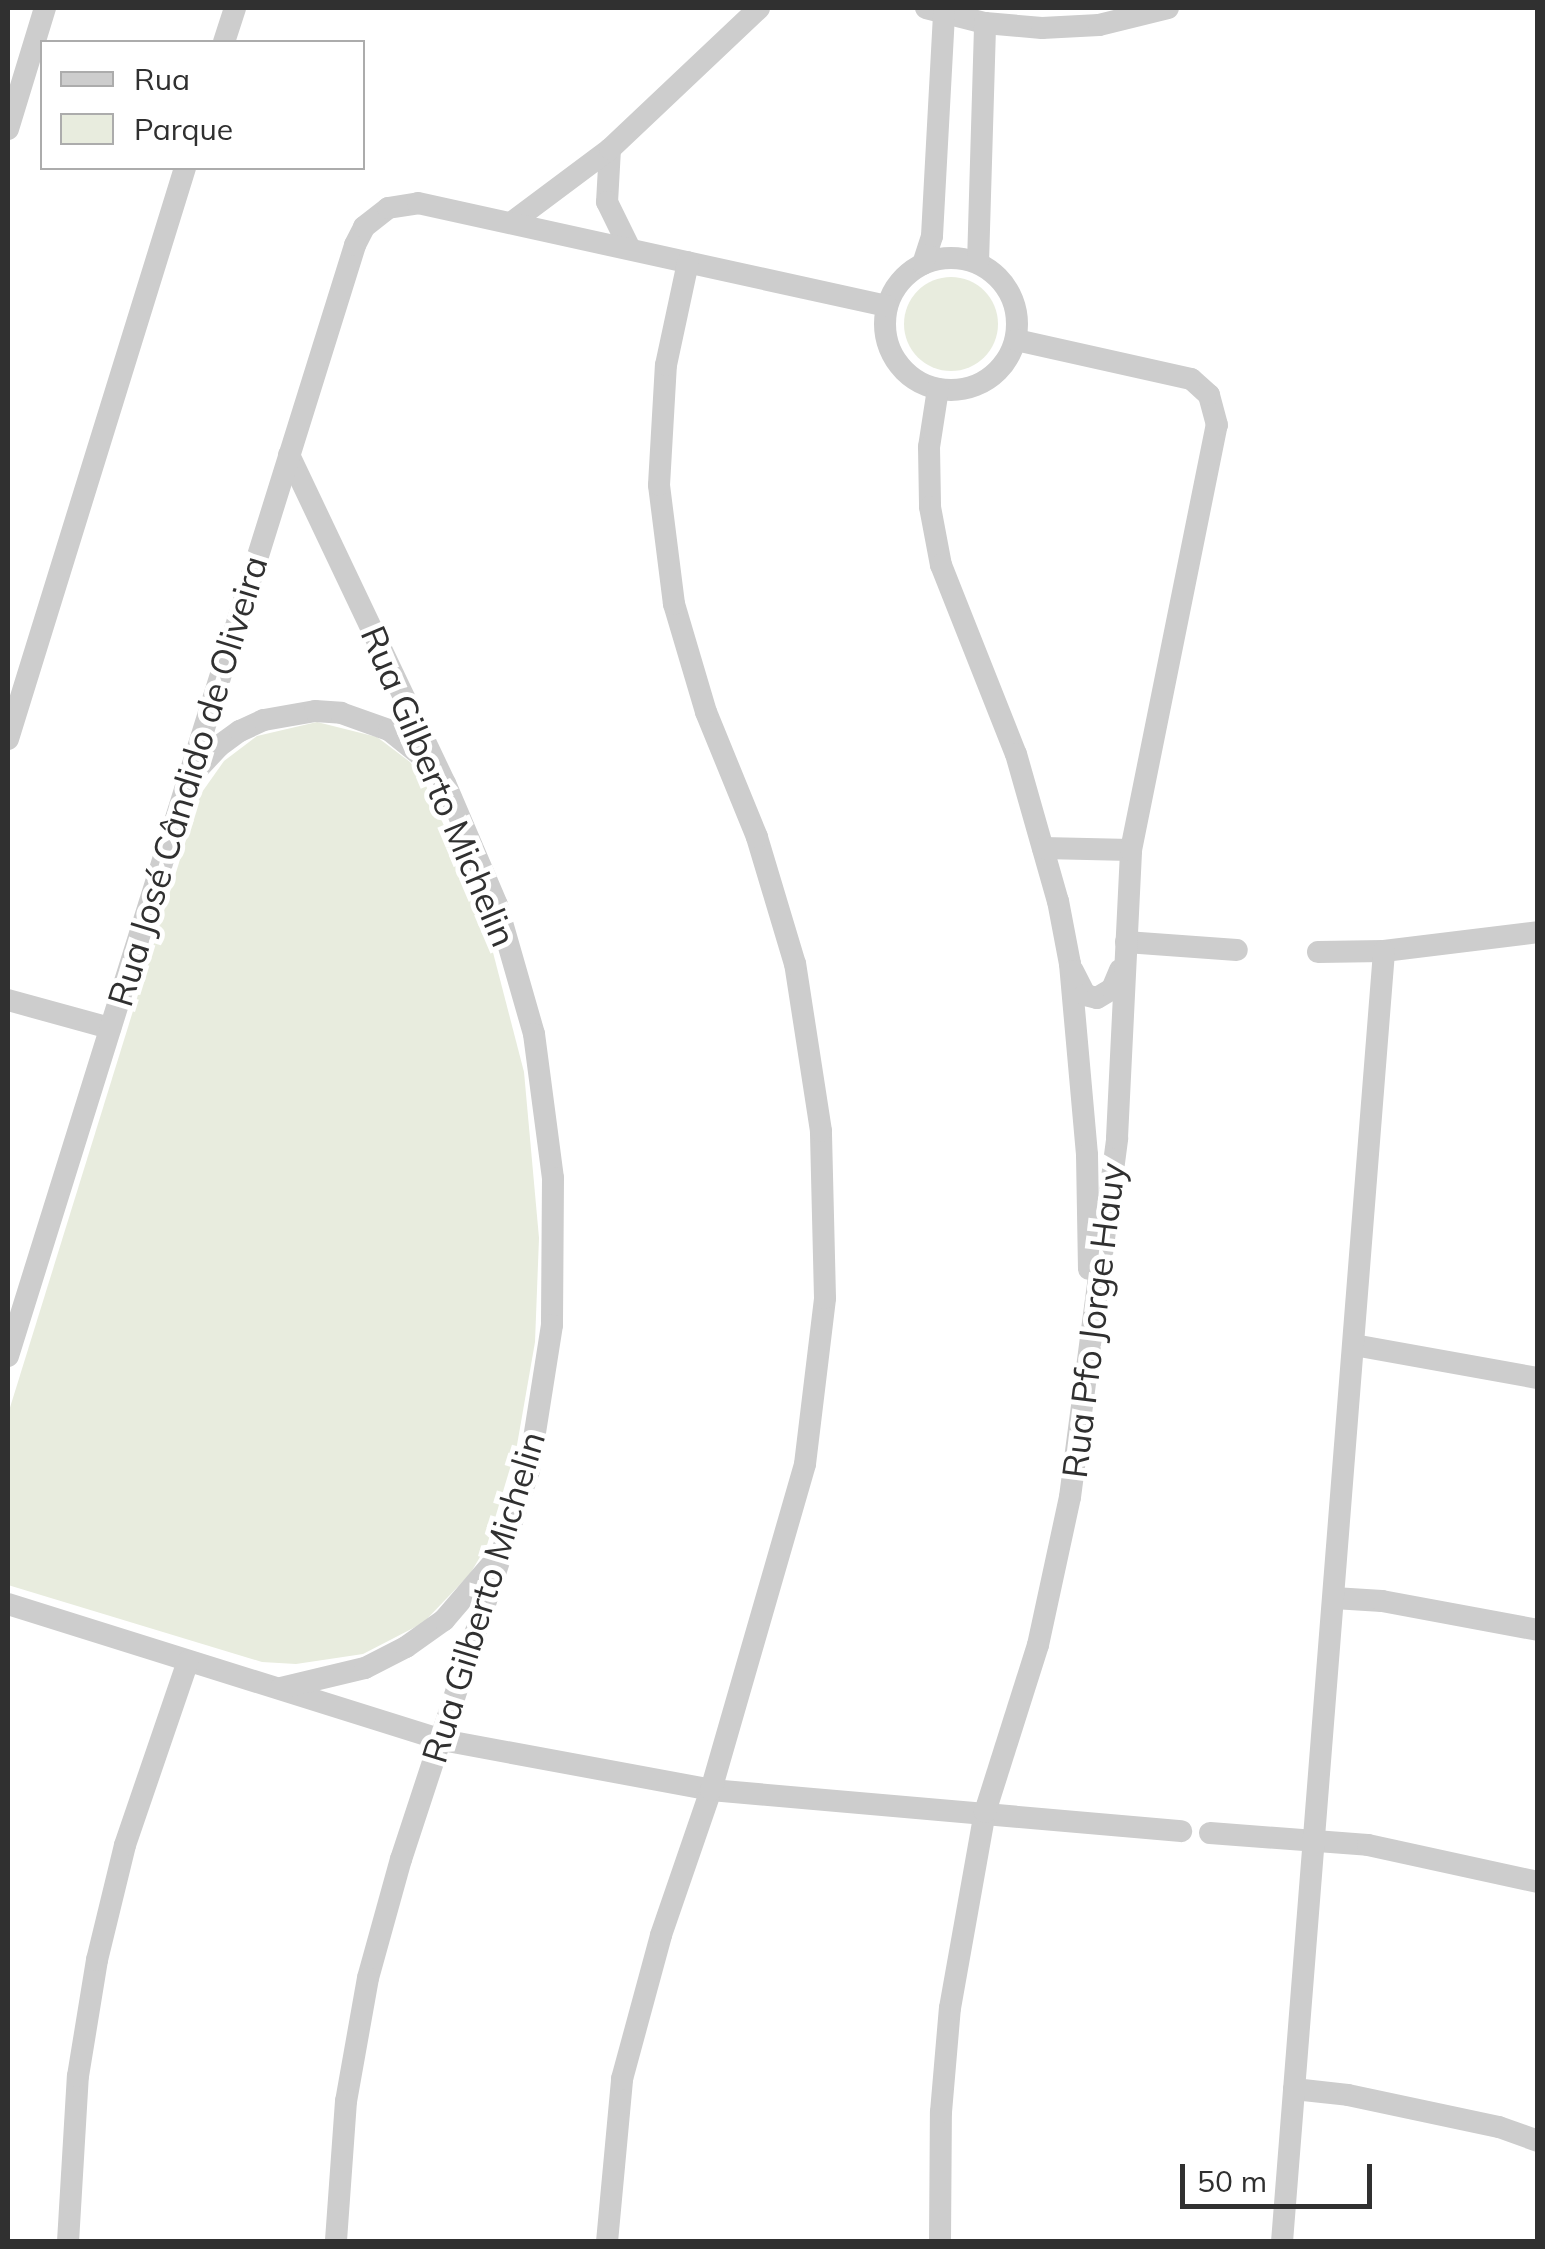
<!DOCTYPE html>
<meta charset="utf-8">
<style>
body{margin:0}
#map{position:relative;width:1545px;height:2249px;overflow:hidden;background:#fff;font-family:Mulish,sans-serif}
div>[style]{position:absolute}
.green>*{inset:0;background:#e8ecde}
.round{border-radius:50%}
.minor>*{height:22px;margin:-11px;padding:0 11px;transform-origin:11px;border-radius:11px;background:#cdcdcd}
.minor>.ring{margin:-11px;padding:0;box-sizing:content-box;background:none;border:22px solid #cdcdcd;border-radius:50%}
span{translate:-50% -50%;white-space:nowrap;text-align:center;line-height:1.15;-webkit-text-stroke:10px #fff;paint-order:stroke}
.street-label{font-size:35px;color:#303030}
.frame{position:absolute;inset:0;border:10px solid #303030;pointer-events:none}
.legend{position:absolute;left:40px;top:40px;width:325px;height:130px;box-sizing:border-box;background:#fff;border:2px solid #acacac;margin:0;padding:12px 18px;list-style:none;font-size:30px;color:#303030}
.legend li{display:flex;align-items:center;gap:20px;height:50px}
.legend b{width:50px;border:2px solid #acacac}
.scale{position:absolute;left:1180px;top:2164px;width:192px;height:45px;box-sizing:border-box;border:5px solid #303030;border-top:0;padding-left:12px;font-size:30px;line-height:35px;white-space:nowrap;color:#303030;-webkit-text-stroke:8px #fff;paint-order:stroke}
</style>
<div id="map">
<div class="green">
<i class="round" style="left:904px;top:277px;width:94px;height:94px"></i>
<i style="clip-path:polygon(317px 722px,377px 737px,410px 762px,423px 779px,482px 910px,524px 1072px,539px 1238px,535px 1342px,517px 1445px,487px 1545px,470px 1574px,423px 1623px,363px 1654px,296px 1664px,262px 1662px,8px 1585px,8px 1414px,200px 795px,224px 761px,257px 736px)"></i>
</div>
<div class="minor">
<i style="left:926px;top:8px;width:61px;rotate:14.3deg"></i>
<i style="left:985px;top:23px;width:57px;rotate:5deg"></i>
<i style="left:1042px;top:28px;width:57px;rotate:-3deg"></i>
<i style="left:1099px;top:25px;width:71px;rotate:-13.8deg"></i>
<i style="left:224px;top:42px;width:36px;rotate:-72deg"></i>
<i style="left:8px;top:129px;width:127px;rotate:-73deg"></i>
<i style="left:610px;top:149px;width:53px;rotate:93.2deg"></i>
<i style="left:607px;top:202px;width:52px;rotate:63.9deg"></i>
<i style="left:511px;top:223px;width:124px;rotate:-36.8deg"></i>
<i style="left:610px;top:149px;width:205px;rotate:-43.4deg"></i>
<i class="ring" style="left:885px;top:258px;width:110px;height:110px"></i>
<i style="left:978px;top:263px;width:240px;rotate:-88.3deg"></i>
<i style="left:923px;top:264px;width:29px;rotate:-72deg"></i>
<i style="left:932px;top:236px;width:222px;rotate:-86.9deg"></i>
<i style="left:938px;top:389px;width:59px;rotate:98.8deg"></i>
<i style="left:929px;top:447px;width:60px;rotate:89deg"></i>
<i style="left:930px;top:507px;width:59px;rotate:79.3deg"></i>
<i style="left:941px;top:565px;width:203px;rotate:68.4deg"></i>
<i style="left:1016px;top:754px;width:153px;rotate:74.1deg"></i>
<i style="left:1058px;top:901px;width:64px;rotate:79.2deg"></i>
<i style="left:1070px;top:964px;width:192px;rotate:84.9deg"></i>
<i style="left:1087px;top:1155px;width:114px;rotate:89deg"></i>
<i style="left:289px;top:455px;width:363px;rotate:64.6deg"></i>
<i style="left:445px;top:783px;width:133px;rotate:66.9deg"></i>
<i style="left:497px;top:905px;width:134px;rotate:74deg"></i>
<i style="left:534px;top:1034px;width:145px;rotate:82.5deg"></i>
<i style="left:553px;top:1178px;width:147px;rotate:90.4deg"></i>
<i style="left:552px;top:1325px;width:147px;rotate:99deg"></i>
<i style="left:529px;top:1470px;width:410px;rotate:108.2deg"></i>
<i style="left:401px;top:1859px;width:123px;rotate:105.5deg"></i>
<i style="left:368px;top:1978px;width:125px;rotate:100.1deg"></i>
<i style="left:346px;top:2101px;width:141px;rotate:94.1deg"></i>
<i style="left:8px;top:739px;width:598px;rotate:-72.78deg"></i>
<i style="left:193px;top:774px;width:38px;rotate:-47deg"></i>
<i style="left:219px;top:746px;width:26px;rotate:-36deg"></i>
<i style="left:240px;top:731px;width:26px;rotate:-25deg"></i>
<i style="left:264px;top:720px;width:52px;rotate:-10deg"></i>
<i style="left:315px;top:711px;width:26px;rotate:4deg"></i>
<i style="left:341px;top:713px;width:51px;rotate:19.5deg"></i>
<i style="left:389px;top:730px;width:53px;rotate:38.8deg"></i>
<i style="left:1043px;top:848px;width:88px;rotate:1.3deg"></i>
<i style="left:1126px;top:942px;width:111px;rotate:4.1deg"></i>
<i style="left:1318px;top:952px;width:66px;rotate:-0.9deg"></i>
<i style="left:1384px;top:951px;width:155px;rotate:-7deg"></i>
<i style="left:1073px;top:971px;width:27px;rotate:63deg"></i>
<i style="left:1085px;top:995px;width:12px;rotate:14deg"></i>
<i style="left:1097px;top:998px;width:17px;rotate:-31deg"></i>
<i style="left:1112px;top:989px;width:21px;rotate:-67deg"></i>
<i style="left:8px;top:1000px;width:106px;rotate:15.4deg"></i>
<i style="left:1354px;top:1345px;width:187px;rotate:10.2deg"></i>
<i style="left:8px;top:1356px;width:1164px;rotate:-72.65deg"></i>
<i style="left:355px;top:245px;width:20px;rotate:-63deg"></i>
<i style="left:364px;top:227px;width:31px;rotate:-38deg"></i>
<i style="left:388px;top:208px;width:30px;rotate:-9deg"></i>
<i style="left:418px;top:203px;width:480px;rotate:12.4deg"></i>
<i style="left:1334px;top:1598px;width:48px;rotate:3.6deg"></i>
<i style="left:1382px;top:1601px;width:159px;rotate:10.5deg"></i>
<i style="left:8px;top:1604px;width:455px;rotate:17.4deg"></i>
<i style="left:442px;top:1740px;width:274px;rotate:10.5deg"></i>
<i style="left:711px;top:1790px;width:472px;rotate:5deg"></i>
<i style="left:281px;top:1688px;width:86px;rotate:-13.4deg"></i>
<i style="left:365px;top:1668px;width:46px;rotate:-27.1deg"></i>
<i style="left:406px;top:1647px;width:47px;rotate:-35.4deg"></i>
<i style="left:444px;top:1620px;width:74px;rotate:-49.4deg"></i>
<i style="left:1210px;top:1833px;width:158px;rotate:4.3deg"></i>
<i style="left:1368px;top:1845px;width:174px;rotate:12.3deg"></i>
<i style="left:1294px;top:2089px;width:54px;rotate:6.3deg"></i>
<i style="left:1348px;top:2095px;width:154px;rotate:12deg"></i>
<i style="left:1499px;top:2127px;width:41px;rotate:19.7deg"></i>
<i style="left:68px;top:2242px;width:166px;rotate:-86.6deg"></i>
<i style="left:78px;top:2076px;width:118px;rotate:-80.7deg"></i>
<i style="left:97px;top:1960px;width:118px;rotate:-76.3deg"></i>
<i style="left:125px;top:1845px;width:194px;rotate:-71.1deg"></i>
<i style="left:607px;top:2242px;width:164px;rotate:-84.7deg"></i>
<i style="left:622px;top:2079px;width:149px;rotate:-74.8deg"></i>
<i style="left:661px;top:1935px;width:153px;rotate:-71deg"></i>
<i style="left:711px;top:1790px;width:339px;rotate:-73.9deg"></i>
<i style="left:805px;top:1464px;width:167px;rotate:-83.1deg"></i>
<i style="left:825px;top:1298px;width:167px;rotate:-91.4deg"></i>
<i style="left:821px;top:1131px;width:169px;rotate:-98.8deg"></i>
<i style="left:795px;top:964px;width:133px;rotate:-106.7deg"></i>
<i style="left:757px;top:837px;width:135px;rotate:-112.2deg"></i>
<i style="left:706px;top:712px;width:113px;rotate:-106.5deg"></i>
<i style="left:674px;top:604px;width:120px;rotate:-97.2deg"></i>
<i style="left:659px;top:485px;width:120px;rotate:-86.7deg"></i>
<i style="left:666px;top:365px;width:105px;rotate:-77.9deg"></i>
<i style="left:940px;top:2242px;width:130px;rotate:-89.6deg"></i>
<i style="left:941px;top:2112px;width:104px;rotate:-85.1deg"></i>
<i style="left:950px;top:2008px;width:199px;rotate:-79.9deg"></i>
<i style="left:985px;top:1812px;width:175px;rotate:-72.4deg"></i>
<i style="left:1038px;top:1645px;width:151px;rotate:-77.8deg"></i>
<i style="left:1070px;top:1497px;width:362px;rotate:-82.5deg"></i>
<i style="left:1117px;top:1138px;width:288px;rotate:-87.2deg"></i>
<i style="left:1131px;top:850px;width:434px;rotate:-78.6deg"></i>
<i style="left:1217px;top:425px;width:31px;rotate:-105deg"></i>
<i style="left:1209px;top:395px;width:24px;rotate:-138deg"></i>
<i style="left:1191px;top:379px;width:179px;rotate:-167.4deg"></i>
<i style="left:1282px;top:2242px;width:1295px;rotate:-85.48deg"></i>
</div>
<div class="street-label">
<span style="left:187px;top:781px;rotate:-73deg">Rua José Cândido de Oliveira</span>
<span style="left:439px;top:786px;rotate:67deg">Rua Gilberto Michelin</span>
<span style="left:1093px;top:1320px;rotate:-83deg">Rua Pfo Jorge Hauy</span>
<span style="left:483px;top:1597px;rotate:-73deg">Rua Gilberto Michelin</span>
</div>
<div class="frame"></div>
<ul class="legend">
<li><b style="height:12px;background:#cdcdcd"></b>Rua</li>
<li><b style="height:28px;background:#e8ecde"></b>Parque</li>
</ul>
<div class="scale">50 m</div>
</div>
